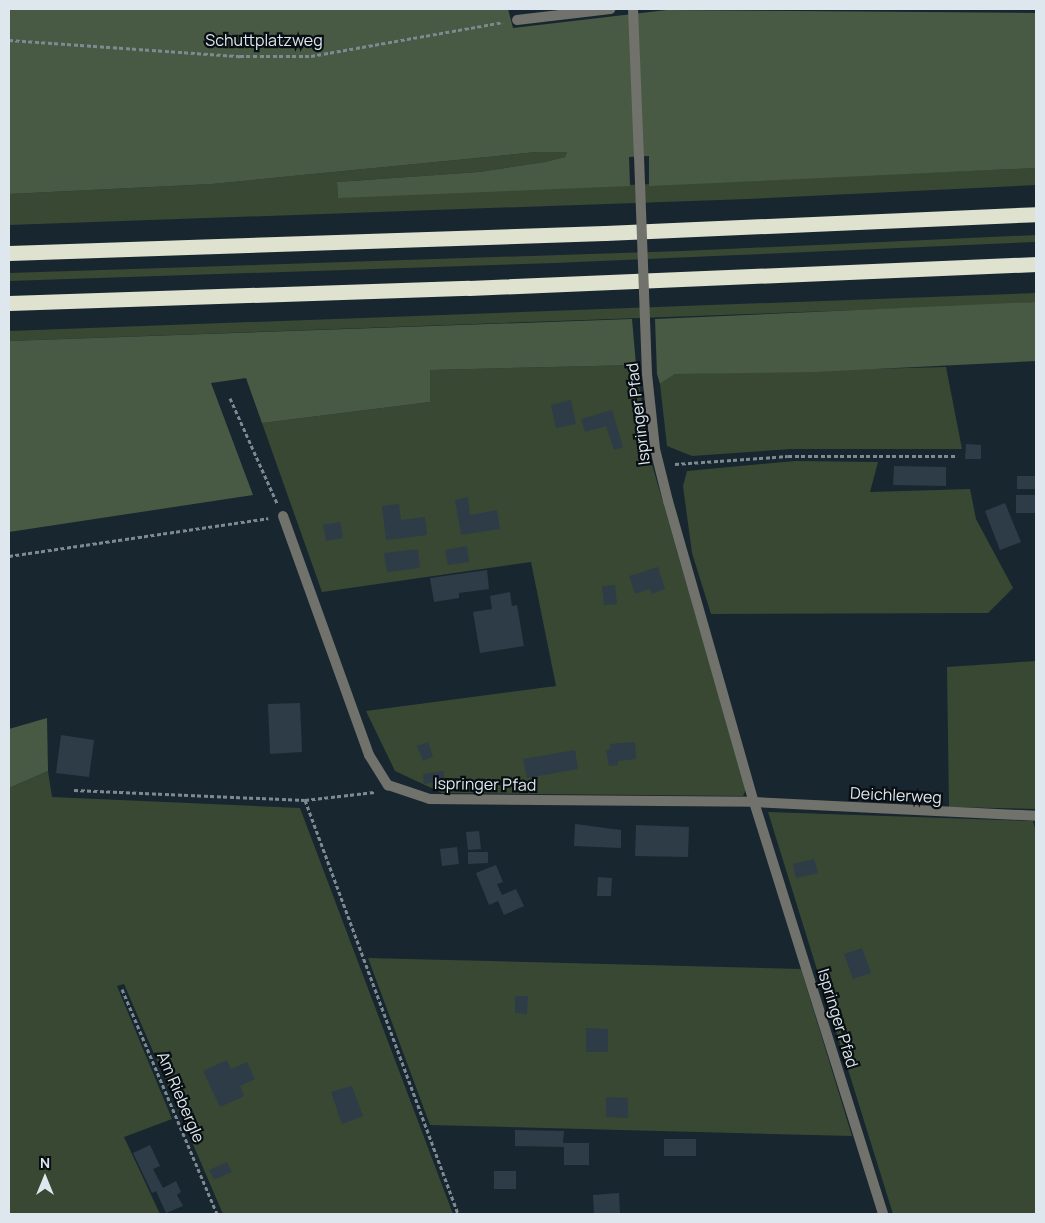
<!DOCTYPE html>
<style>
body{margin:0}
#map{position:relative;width:1045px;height:1223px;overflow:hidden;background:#182630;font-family:Manrope,sans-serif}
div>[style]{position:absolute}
.green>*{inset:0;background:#384833}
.forest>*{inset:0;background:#495a44}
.building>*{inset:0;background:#2e3c47}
.path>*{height:3px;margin-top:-1.5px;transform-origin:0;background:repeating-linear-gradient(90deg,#7e8a92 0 4px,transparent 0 6.5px)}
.lane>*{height:10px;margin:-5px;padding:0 5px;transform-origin:5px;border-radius:5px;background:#71726b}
.highway>*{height:15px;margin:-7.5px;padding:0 7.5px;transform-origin:7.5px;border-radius:7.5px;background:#dee2ce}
.lane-bridge>*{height:10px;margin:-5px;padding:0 5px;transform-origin:5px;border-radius:5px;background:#71726b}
span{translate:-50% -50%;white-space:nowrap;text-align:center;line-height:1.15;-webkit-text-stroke:4.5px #080e12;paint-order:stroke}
.street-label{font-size:16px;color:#dee7ee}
.frame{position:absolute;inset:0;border:10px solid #dee7ee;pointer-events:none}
.north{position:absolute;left:20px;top:1153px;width:50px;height:50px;-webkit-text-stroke:4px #080e12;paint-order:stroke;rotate:0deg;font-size:14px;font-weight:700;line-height:20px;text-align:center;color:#dee7ee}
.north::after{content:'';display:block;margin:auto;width:18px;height:22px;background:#dee7ee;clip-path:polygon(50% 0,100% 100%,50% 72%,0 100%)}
</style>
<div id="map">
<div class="green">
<i style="clip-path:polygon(537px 152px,567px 152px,565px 157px,545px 162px,479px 172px,337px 182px,338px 197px,1036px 168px,1036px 185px,748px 199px,9px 225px,9px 194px,212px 184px)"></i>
<i style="clip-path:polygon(1036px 235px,1036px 242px,555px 263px,9px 281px,9px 273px,682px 251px)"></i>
<i style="clip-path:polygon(1036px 293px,1036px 302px,997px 305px,9px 341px,9px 331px)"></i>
<i style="clip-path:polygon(636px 365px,651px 461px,746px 789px,743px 796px,442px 793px,395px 771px,366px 711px,556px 686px,531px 562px,322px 592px,262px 423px,430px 402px,430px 370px)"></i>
<i style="clip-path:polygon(946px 367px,962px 449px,791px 449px,692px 456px,667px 446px,660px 384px,675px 374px)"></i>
<i style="clip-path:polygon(795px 461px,878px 462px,870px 492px,970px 489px,976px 519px,1013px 588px,988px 613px,711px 614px,692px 553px,683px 486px,687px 471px)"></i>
<i style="clip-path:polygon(1036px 661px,1036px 809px,949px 807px,947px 667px)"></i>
<i style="clip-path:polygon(48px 771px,52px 797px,300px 808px,453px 1214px,223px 1214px,124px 984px,117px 986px,172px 1119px,124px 1137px,160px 1214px,9px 1214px,9px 788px)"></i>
<i style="clip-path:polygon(768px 812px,1033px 821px,1036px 832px,1036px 1214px,893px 1214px)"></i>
<i style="clip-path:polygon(368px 958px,801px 969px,852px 1136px,430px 1125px)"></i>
</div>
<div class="forest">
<i style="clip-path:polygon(9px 9px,508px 9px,513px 28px,667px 10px,1036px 13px,1036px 168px,649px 186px,649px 156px,629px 157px,630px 186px,338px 198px,337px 182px,479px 172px,545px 162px,565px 157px,567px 152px,537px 152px,212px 184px,9px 194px)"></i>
<i style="clip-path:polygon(1036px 302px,1036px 361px,814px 372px,675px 374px,660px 384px,657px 374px,655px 319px)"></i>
<i style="clip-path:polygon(632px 319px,636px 365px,430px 370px,430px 402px,262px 423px,246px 378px,211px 383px,253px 495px,9px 532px,9px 341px)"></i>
<i style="clip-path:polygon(47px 718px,48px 771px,9px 788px,9px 729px)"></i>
</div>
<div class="building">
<i style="clip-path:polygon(571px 400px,576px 424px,556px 428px,551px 405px)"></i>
<i style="clip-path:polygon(612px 410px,623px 447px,614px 450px,606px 426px,585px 432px,581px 419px)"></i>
<i style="clip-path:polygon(966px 444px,981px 445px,981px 459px,965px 459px)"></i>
<i style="clip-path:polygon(894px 466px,946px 467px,946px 486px,893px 485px)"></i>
<i style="clip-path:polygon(1017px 476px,1036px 476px,1036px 489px,1017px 489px)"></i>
<i style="clip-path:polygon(1016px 495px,1036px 495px,1036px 513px,1016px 513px)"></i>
<i style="clip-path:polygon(468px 497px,470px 515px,497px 510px,500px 529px,461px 535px,455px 500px)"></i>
<i style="clip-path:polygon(1005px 503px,1021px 542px,1000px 550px,985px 511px)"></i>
<i style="clip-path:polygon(399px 504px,401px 520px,425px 517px,427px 535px,386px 540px,382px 506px)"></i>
<i style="clip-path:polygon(340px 522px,343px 538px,326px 541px,323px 525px)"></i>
<i style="clip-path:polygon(467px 546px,469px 562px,448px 565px,445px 550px)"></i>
<i style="clip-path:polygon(418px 549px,420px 568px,387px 572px,384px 553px)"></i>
<i style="clip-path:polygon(658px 567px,665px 589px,652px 594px,650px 589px,635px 594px,629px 576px)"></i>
<i style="clip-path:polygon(487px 570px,489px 589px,459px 593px,459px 598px,434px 602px,430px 578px)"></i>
<i style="clip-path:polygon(615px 585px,617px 604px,604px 605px,602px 586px)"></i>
<i style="clip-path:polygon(510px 592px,512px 606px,517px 605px,524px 646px,480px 653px,473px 612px,492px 609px,490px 596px)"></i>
<i style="clip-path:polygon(300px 703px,302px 752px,270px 754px,268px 704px)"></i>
<i style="clip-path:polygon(61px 735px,94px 740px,89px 777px,56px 773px)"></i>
<i style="clip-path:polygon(428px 742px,433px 756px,423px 761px,417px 746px)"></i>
<i style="clip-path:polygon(635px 742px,636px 759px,618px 761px,618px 765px,609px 766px,606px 750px,610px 749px,610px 744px)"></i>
<i style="clip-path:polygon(575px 750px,578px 769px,527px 778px,523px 759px)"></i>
<i style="clip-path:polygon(443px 771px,445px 780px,424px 784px,423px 774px)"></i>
<i style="clip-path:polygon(575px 824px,621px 830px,621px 848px,574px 846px)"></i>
<i style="clip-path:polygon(636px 825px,689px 827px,688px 857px,635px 856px)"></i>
<i style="clip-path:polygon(479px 831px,481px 849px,468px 850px,466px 832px)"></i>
<i style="clip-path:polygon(457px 847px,459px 864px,442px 866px,440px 849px)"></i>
<i style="clip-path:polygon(468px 852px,488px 852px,488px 863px,468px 864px)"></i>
<i style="clip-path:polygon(814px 859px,818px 873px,796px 878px,793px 864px)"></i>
<i style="clip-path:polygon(496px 865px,503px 882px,497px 884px,502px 895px,516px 889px,524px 906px,504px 915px,498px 901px,489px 905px,476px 873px)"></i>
<i style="clip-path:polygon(598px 877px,612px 878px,611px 896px,597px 896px)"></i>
<i style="clip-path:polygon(862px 948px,871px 973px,853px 979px,844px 954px)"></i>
<i style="clip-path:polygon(515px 996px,528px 996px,527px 1014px,515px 1013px)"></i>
<i style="clip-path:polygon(586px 1028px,608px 1029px,608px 1052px,586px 1052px)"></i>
<i style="clip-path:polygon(227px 1060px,231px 1069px,247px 1062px,255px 1079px,240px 1086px,244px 1096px,220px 1107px,203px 1071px)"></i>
<i style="clip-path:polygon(352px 1086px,363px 1116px,342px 1124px,331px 1092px)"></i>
<i style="clip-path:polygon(180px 1087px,189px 1108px,180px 1111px,171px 1091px)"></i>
<i style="clip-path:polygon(606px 1097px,628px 1098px,628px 1118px,606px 1117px)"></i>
<i style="clip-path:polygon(515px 1130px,564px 1131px,563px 1143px,589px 1143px,589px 1165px,564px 1165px,564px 1147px,515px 1146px)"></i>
<i style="clip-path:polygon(664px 1139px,696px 1139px,696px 1156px,664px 1156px)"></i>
<i style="clip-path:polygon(150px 1145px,160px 1166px,153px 1169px,163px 1188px,176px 1181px,181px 1192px,177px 1195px,183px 1206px,166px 1213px,156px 1191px,152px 1193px,133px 1153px)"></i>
<i style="clip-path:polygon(227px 1162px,232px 1172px,214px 1180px,209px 1170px)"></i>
<i style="clip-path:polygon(494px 1171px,516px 1171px,516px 1189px,494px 1189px)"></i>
<i style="clip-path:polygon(619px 1193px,620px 1214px,594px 1214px,593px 1195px)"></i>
</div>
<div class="path">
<i style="left:9px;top:40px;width:232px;rotate:4deg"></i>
<i style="left:240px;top:56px;width:71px"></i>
<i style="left:311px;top:56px;width:195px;rotate:-10deg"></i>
<i style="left:230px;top:398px;width:115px;rotate:65.9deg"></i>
<i style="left:675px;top:464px;width:113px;rotate:-4deg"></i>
<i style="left:788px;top:456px;width:167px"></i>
<i style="left:9px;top:556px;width:262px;rotate:-8.3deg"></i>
<i style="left:74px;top:790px;width:231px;rotate:2.5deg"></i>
<i style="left:305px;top:800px;width:70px;rotate:-6.5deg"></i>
<i style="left:305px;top:800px;width:441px;rotate:69.7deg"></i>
<i style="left:122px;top:989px;width:244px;rotate:67.1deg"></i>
</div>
<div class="lane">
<i style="left:633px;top:9px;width:147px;rotate:87.7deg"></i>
<i style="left:517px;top:20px;width:94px;rotate:-6.7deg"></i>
<i style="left:647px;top:374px;width:75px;rotate:83.9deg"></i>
<i style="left:655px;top:449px;width:54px;rotate:76deg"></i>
<i style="left:668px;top:501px;width:313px;rotate:74.1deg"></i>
<i style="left:754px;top:802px;width:432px;rotate:72.6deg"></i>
<i style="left:283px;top:516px;width:254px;rotate:70.2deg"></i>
<i style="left:369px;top:755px;width:36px;rotate:58deg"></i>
<i style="left:388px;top:785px;width:44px;rotate:18.4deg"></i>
<i style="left:430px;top:799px;width:324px;rotate:0.5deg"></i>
<i style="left:754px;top:802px;width:282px;rotate:2.8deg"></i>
</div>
<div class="highway">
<i style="left:9px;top:253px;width:596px;rotate:-1.92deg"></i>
<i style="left:605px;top:233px;width:431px;rotate:-2.5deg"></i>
<i style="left:9px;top:303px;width:460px;rotate:-1.9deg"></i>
<i style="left:469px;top:288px;width:568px;rotate:-2.42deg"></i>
</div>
<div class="lane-bridge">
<i style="left:639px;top:156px;width:218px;rotate:87.9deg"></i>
</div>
<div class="street-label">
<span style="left:264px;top:40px">Schuttplatzweg</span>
<span style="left:638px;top:414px;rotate:-97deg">Ispringer Pfad</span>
<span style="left:485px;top:784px;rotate:1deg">Ispringer Pfad</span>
<span style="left:896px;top:795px;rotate:3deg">Deichlerweg</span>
<span style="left:838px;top:1018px;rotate:73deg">Ispringer Pfad</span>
<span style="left:181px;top:1097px;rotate:67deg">Am Riebergle</span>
</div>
<div class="frame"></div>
<div class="north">N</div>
</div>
